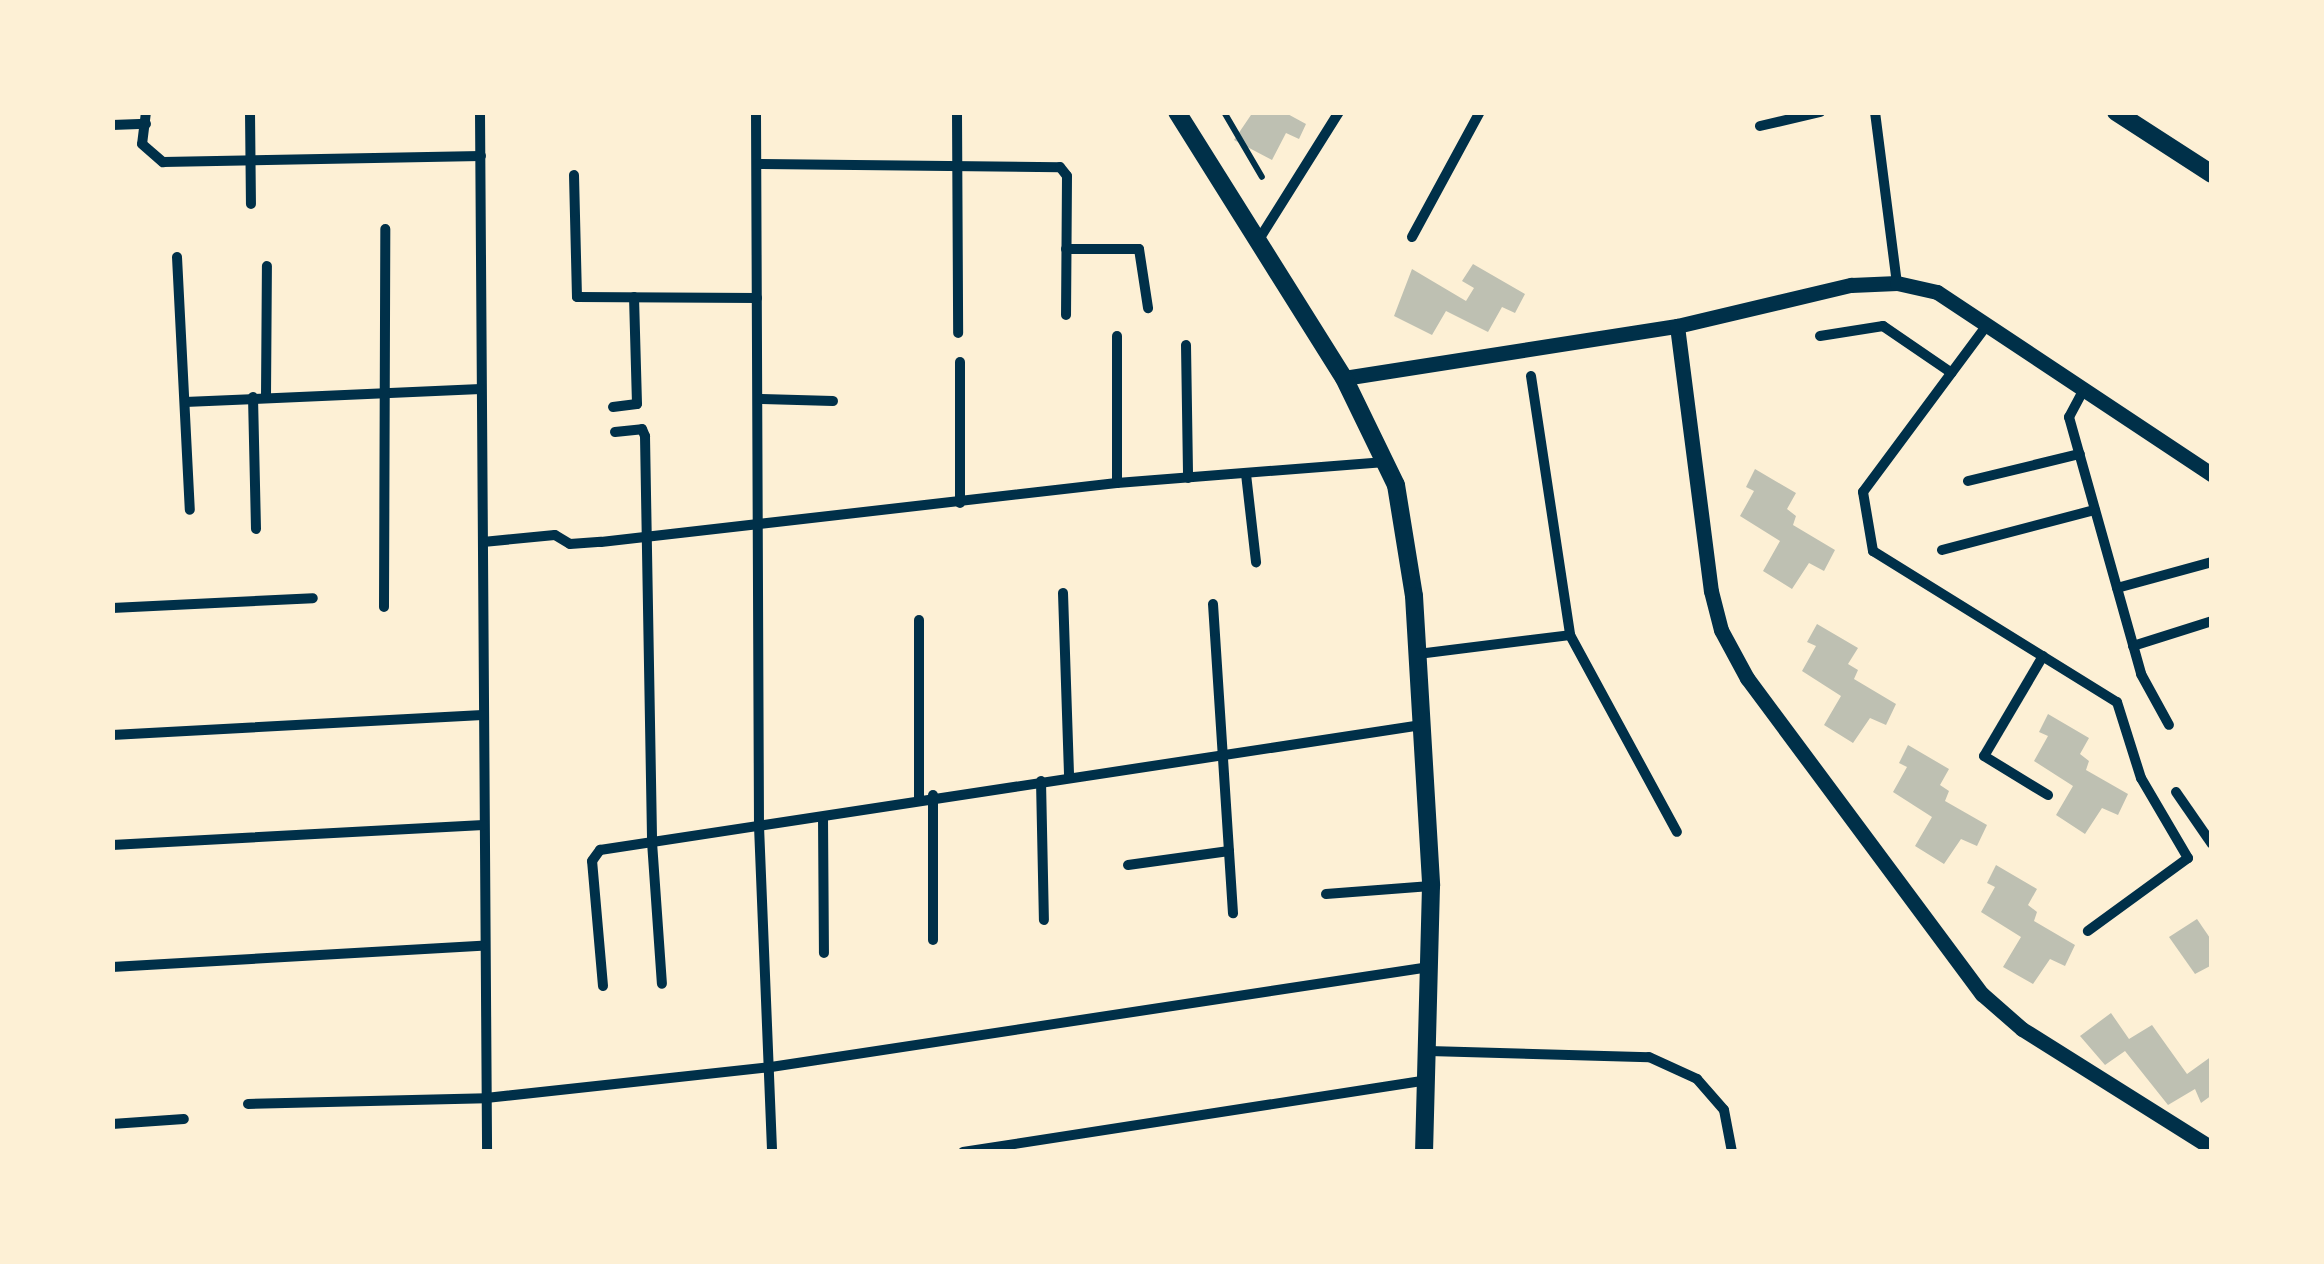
<!DOCTYPE html>
<style>
body{margin:0}
#map{position:relative;width:2324px;height:1264px;overflow:hidden;background:#fdf0d5;font-family:"Fira Sans",sans-serif}
div>[style]{position:absolute}
.building>*{inset:0;background:#bec0b2}
.service>*{height:6px;margin:-3px;padding:0 3px;transform-origin:3px;border-radius:3px;background:#003049}
.minor>*{height:10px;margin:-5px;padding:0 5px;transform-origin:5px;border-radius:5px;background:#003049}
.tertiary>*{height:15px;margin:-7.5px;padding:0 7.5px;transform-origin:7.5px;border-radius:7.5px;background:#003049}
.secondary>*{height:18px;margin:-9px;padding:0 9px;transform-origin:9px;border-radius:9px;background:#003049}
span{translate:-50% -50%;white-space:nowrap;text-align:center;line-height:1.15;-webkit-text-stroke:8px #fdf0d5;paint-order:stroke}
.frame{position:absolute;inset:0;border:115px solid #fdf0d5;pointer-events:none}
</style>
<div id="map">
<div class="building">
<i style="clip-path:polygon(1253px 112px,1284px 112px,1306px 124px,1299px 139px,1286px 133px,1272px 160px,1234px 140px)"></i>
<i style="clip-path:polygon(1473px 264px,1525px 294px,1515px 313px,1502px 307px,1488px 332px,1446px 311px,1432px 335px,1394px 316px,1412px 269px,1466px 301px,1474px 288px,1462px 281px)"></i>
<i style="clip-path:polygon(1755px 469px,1796px 493px,1787px 509px,1796px 516px,1793px 525px,1835px 550px,1824px 571px,1809px 563px,1792px 589px,1763px 571px,1780px 541px,1740px 516px,1754px 491px,1746px 487px)"></i>
<i style="clip-path:polygon(1817px 624px,1858px 648px,1848px 664px,1858px 670px,1854px 679px,1896px 704px,1886px 725px,1870px 718px,1853px 743px,1824px 725px,1841px 696px,1802px 671px,1816px 646px,1807px 642px)"></i>
<i style="clip-path:polygon(2048px 714px,2089px 738px,2080px 754px,2089px 761px,2086px 770px,2128px 794px,2118px 815px,2102px 808px,2085px 834px,2056px 815px,2073px 786px,2034px 761px,2048px 736px,2039px 732px)"></i>
<i style="clip-path:polygon(1908px 745px,1949px 769px,1940px 785px,1949px 791px,1945px 801px,1987px 825px,1977px 846px,1961px 839px,1944px 864px,1915px 846px,1932px 817px,1893px 792px,1907px 767px,1899px 763px)"></i>
<i style="clip-path:polygon(1996px 865px,2037px 889px,2028px 905px,2037px 912px,2034px 921px,2075px 945px,2065px 966px,2050px 959px,2033px 984px,2003px 967px,2021px 937px,1981px 912px,1995px 887px,1987px 883px)"></i>
<i style="clip-path:polygon(2197px 919px,2212px 941px,2212px 965px,2195px 974px,2169px 937px)"></i>
<i style="clip-path:polygon(2111px 1013px,2129px 1039px,2152px 1025px,2187px 1074px,2212px 1056px,2212px 1095px,2201px 1103px,2195px 1089px,2168px 1105px,2125px 1051px,2105px 1065px,2080px 1036px)"></i>
</div>
<div class="service">
<i style="left:1224px;top:112px;width:75px;rotate:59.7deg"></i>
</div>
<div class="minor">
<i style="left:146px;top:112px;width:32px;rotate:97deg"></i>
<i style="left:142px;top:144px;width:28px;rotate:41deg"></i>
<i style="left:163px;top:162px;width:318px;rotate:-1.1deg"></i>
<i style="left:250px;top:112px;width:92px;rotate:89.4deg"></i>
<i style="left:480px;top:112px;width:1040px;rotate:89.61deg"></i>
<i style="left:756px;top:112px;width:714px;rotate:89.76deg"></i>
<i style="left:759px;top:826px;width:326px;rotate:87.7deg"></i>
<i style="left:957px;top:112px;width:221px;rotate:89.7deg"></i>
<i style="left:1875px;top:112px;width:172px;rotate:82.7deg"></i>
<i style="left:112px;top:125px;width:34px;rotate:-2deg"></i>
<i style="left:1760px;top:126px;width:62px;rotate:-13.1deg"></i>
<i style="left:758px;top:164px;width:302px;rotate:0.6deg"></i>
<i style="left:1060px;top:167px;width:11px;rotate:52deg"></i>
<i style="left:1067px;top:176px;width:139px;rotate:90.4deg"></i>
<i style="left:574px;top:175px;width:122px;rotate:88.6deg"></i>
<i style="left:577px;top:297px;width:180px;rotate:0.3deg"></i>
<i style="left:1412px;top:237px;width:142px;rotate:-61.5deg"></i>
<i style="left:1258px;top:241px;width:152px;rotate:-57.9deg"></i>
<i style="left:1066px;top:249px;width:73px"></i>
<i style="left:1139px;top:249px;width:60px;rotate:81.3deg"></i>
<i style="left:177px;top:257px;width:253px;rotate:87.1deg"></i>
<i style="left:1987px;top:325px;width:208px;rotate:126.6deg"></i>
<i style="left:1863px;top:492px;width:60px;rotate:80.4deg"></i>
<i style="left:1873px;top:551px;width:287px;rotate:31.8deg"></i>
<i style="left:2117px;top:702px;width:80px;rotate:72.5deg"></i>
<i style="left:2141px;top:778px;width:93px;rotate:59.6deg"></i>
<i style="left:2188px;top:858px;width:124px;rotate:143.9deg"></i>
<i style="left:1117px;top:336px;width:147px;rotate:90deg"></i>
<i style="left:1820px;top:336px;width:64px;rotate:-9deg"></i>
<i style="left:1883px;top:326px;width:83px;rotate:34.3deg"></i>
<i style="left:1186px;top:345px;width:133px;rotate:89.1deg"></i>
<i style="left:1531px;top:376px;width:262px;rotate:81.4deg"></i>
<i style="left:1570px;top:635px;width:224px;rotate:61.5deg"></i>
<i style="left:2084px;top:389px;width:32px;rotate:118deg"></i>
<i style="left:2069px;top:417px;width:267px;rotate:74.3deg"></i>
<i style="left:2141px;top:674px;width:58px;rotate:61.2deg"></i>
<i style="left:253px;top:397px;width:132px;rotate:88.7deg"></i>
<i style="left:266px;top:397px;width:131px;rotate:-89.6deg"></i>
<i style="left:760px;top:399px;width:73px;rotate:1.6deg"></i>
<i style="left:185px;top:402px;width:296px;rotate:-2.5deg"></i>
<i style="left:613px;top:407px;width:24px;rotate:-7deg"></i>
<i style="left:637px;top:404px;width:107px;rotate:-91.6deg"></i>
<i style="left:615px;top:432px;width:27px;rotate:-6deg"></i>
<i style="left:642px;top:429px;width:8px;rotate:67deg"></i>
<i style="left:645px;top:436px;width:406px;rotate:89deg"></i>
<i style="left:652px;top:842px;width:142px;rotate:86deg"></i>
<i style="left:1246px;top:474px;width:89px;rotate:83.5deg"></i>
<i style="left:1968px;top:481px;width:115px;rotate:-13.6deg"></i>
<i style="left:960px;top:503px;width:141px;rotate:-90deg"></i>
<i style="left:483px;top:542px;width:72px;rotate:-5.6deg"></i>
<i style="left:555px;top:535px;width:17px;rotate:31deg"></i>
<i style="left:570px;top:544px;width:31px;rotate:-4deg"></i>
<i style="left:601px;top:542px;width:519px;rotate:-6.52deg"></i>
<i style="left:1117px;top:483px;width:269px;rotate:-4.5deg"></i>
<i style="left:1942px;top:550px;width:158px;rotate:-14.7deg"></i>
<i style="left:2117px;top:588px;width:98px;rotate:-15.3deg"></i>
<i style="left:1063px;top:593px;width:183px;rotate:88.1deg"></i>
<i style="left:1213px;top:604px;width:310px;rotate:86.3deg"></i>
<i style="left:384px;top:607px;width:378px;rotate:-89.8deg"></i>
<i style="left:112px;top:608px;width:201px;rotate:-2.8deg"></i>
<i style="left:2133px;top:646px;width:83px;rotate:-17.6deg"></i>
<i style="left:1418px;top:654px;width:153px;rotate:-7.1deg"></i>
<i style="left:2043px;top:656px;width:116px;rotate:120.5deg"></i>
<i style="left:1984px;top:756px;width:75px;rotate:31.4deg"></i>
<i style="left:112px;top:735px;width:371px;rotate:-3.1deg"></i>
<i style="left:1041px;top:781px;width:139px;rotate:88.8deg"></i>
<i style="left:2176px;top:792px;width:63px;rotate:55.3deg"></i>
<i style="left:933px;top:795px;width:145px;rotate:90deg"></i>
<i style="left:919px;top:797px;width:177px;rotate:-90deg"></i>
<i style="left:823px;top:817px;width:136px;rotate:89.6deg"></i>
<i style="left:112px;top:845px;width:372px;rotate:-3.1deg"></i>
<i style="left:1128px;top:865px;width:102px;rotate:-7.9deg"></i>
<i style="left:1326px;top:894px;width:105px;rotate:-4.4deg"></i>
<i style="left:112px;top:967px;width:370px;rotate:-3.3deg"></i>
<i style="left:603px;top:986px;width:125px;rotate:-95deg"></i>
<i style="left:592px;top:861px;width:14px;rotate:-54deg"></i>
<i style="left:600px;top:850px;width:831px;rotate:-8.65deg"></i>
<i style="left:1429px;top:1051px;width:220px;rotate:1.6deg"></i>
<i style="left:1649px;top:1057px;width:53px;rotate:24.6deg"></i>
<i style="left:1697px;top:1079px;width:41px;rotate:48.9deg"></i>
<i style="left:1724px;top:1110px;width:43px;rotate:79.2deg"></i>
<i style="left:248px;top:1104px;width:238px;rotate:-1.4deg"></i>
<i style="left:486px;top:1098px;width:287px;rotate:-6.2deg"></i>
<i style="left:771px;top:1067px;width:666px;rotate:-8.64deg"></i>
<i style="left:112px;top:1124px;width:72px;rotate:-4deg"></i>
<i style="left:963px;top:1152px;width:469px;rotate:-8.8deg"></i>
</div>
<div class="tertiary">
<i style="left:1677px;top:326px;width:267px;rotate:82.7deg"></i>
<i style="left:1711px;top:591px;width:40px;rotate:75.6deg"></i>
<i style="left:1721px;top:630px;width:55px;rotate:61.6deg"></i>
<i style="left:1747px;top:678px;width:394px;rotate:53.4deg"></i>
<i style="left:1982px;top:994px;width:53px;rotate:41.2deg"></i>
<i style="left:2022px;top:1029px;width:224px;rotate:32.1deg"></i>
<i style="left:1344px;top:378px;width:337px;rotate:-8.9deg"></i>
<i style="left:1677px;top:326px;width:179px;rotate:-13.3deg"></i>
<i style="left:1851px;top:285px;width:46px;rotate:-2.5deg"></i>
<i style="left:1897px;top:283px;width:41px;rotate:12.7deg"></i>
<i style="left:1937px;top:292px;width:330px;rotate:33.6deg"></i>
</div>
<div class="secondary">
<i style="left:1177px;top:112px;width:314px;rotate:57.9deg"></i>
<i style="left:1344px;top:378px;width:119px;rotate:64.1deg"></i>
<i style="left:1396px;top:485px;width:112px;rotate:80.8deg"></i>
<i style="left:1414px;top:596px;width:290px;rotate:86.6deg"></i>
<i style="left:1431px;top:886px;width:266px;rotate:91.5deg"></i>
<i style="left:2116px;top:112px;width:114px;rotate:32.9deg"></i>
</div>
<div class="frame"></div>
</div>
